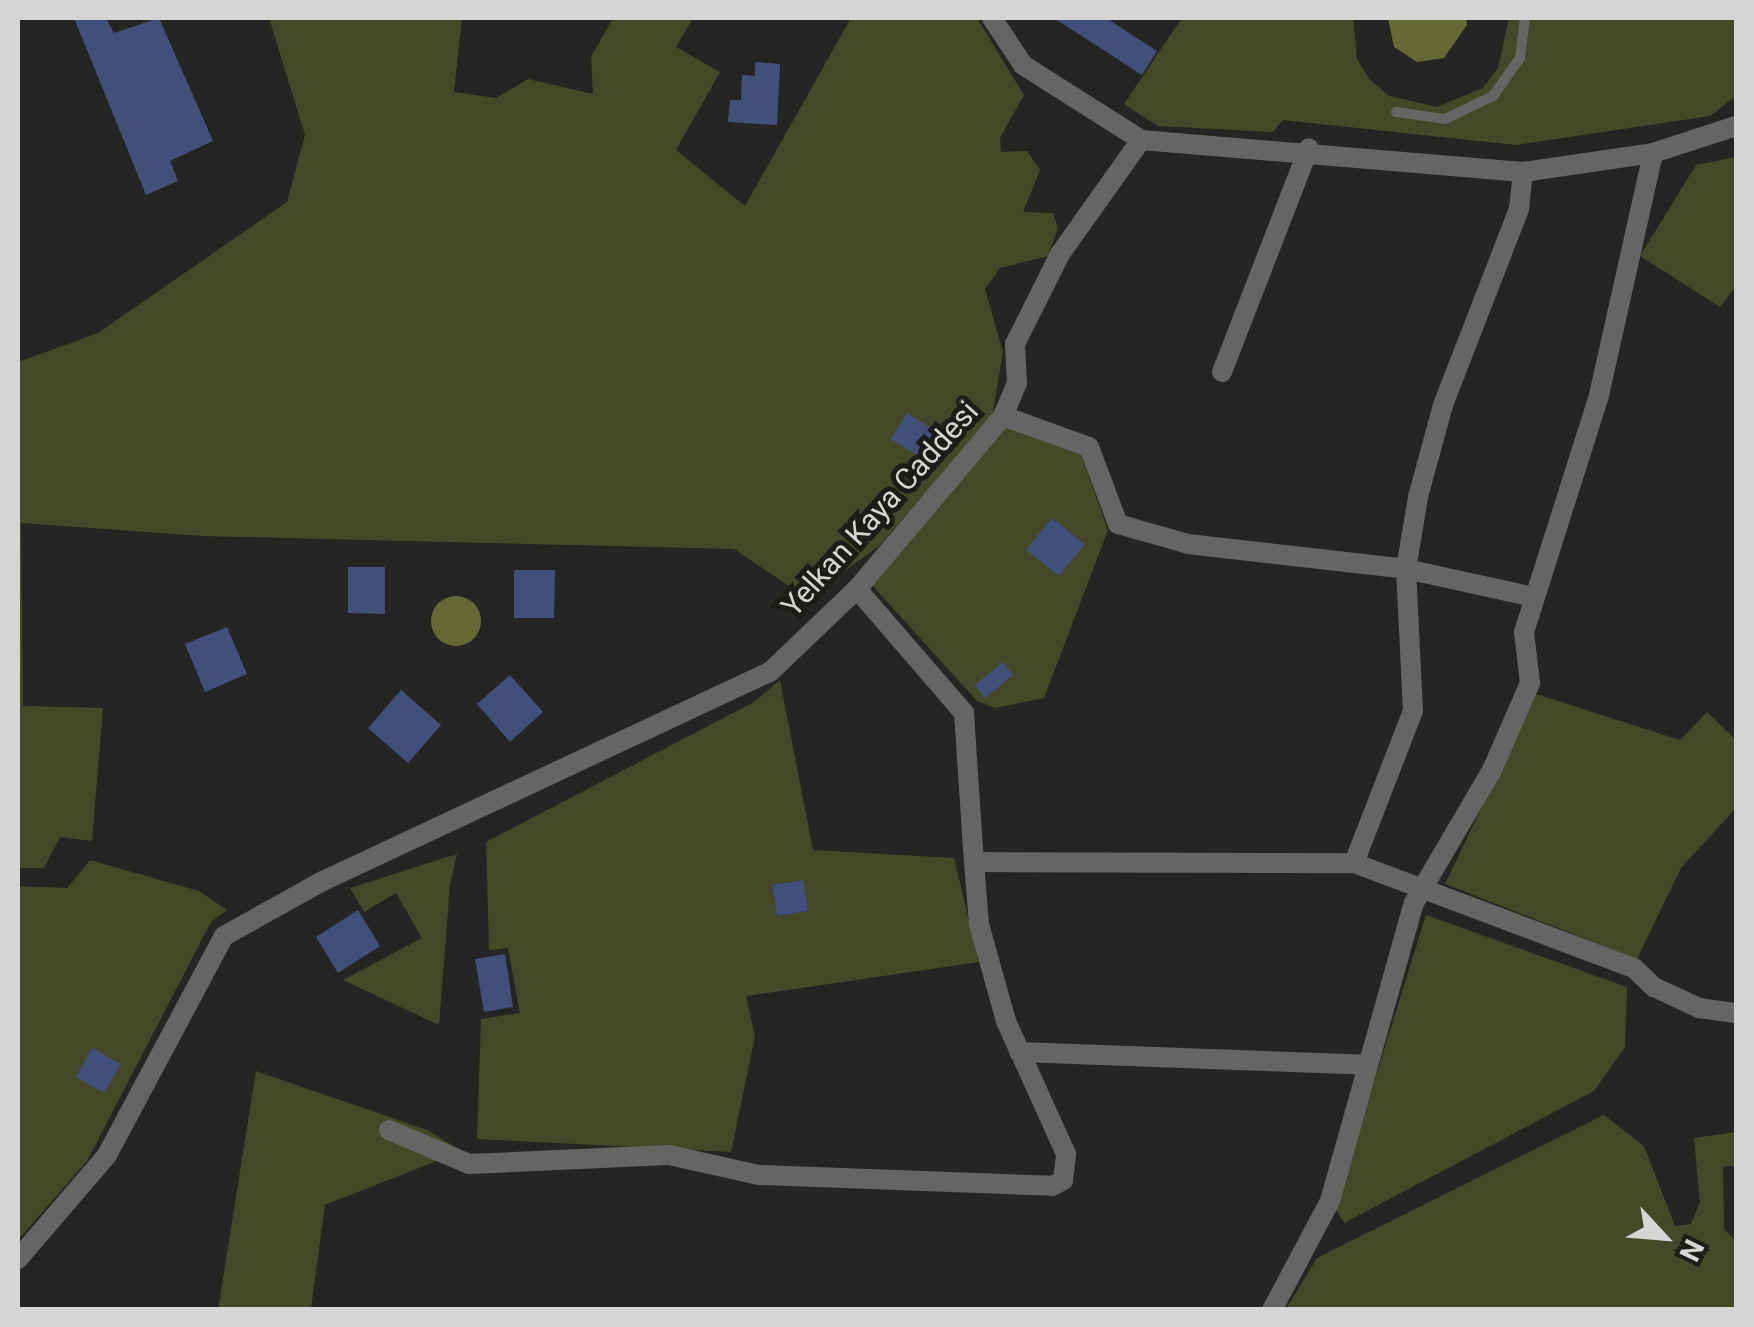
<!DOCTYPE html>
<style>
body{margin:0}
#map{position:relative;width:1754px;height:1327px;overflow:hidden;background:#252623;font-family:Roboto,sans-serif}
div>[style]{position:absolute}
.green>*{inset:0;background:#454828}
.water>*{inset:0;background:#656936}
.round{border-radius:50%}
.building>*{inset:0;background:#434f7b}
.service>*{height:10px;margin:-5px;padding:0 5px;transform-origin:5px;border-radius:5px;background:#656564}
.minor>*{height:20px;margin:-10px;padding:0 10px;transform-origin:10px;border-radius:10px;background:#656564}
.tertiary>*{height:20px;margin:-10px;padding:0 10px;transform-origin:10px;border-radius:10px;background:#656564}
span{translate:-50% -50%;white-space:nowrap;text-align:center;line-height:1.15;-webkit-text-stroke:10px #1c1c19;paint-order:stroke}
.street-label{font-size:30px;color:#d5d5d3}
.frame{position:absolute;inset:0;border:20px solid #d5d5d3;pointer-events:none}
.north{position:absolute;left:1614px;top:1187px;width:100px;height:100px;-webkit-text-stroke:8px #1c1c19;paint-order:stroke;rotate:116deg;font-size:28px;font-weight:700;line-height:40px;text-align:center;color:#d5d5d3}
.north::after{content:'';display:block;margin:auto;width:35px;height:45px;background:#d5d5d3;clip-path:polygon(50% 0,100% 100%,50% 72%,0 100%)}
</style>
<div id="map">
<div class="green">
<i style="clip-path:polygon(269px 18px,462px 18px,454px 92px,496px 98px,528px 79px,593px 94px,591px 57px,613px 18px,693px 18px,676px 47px,720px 72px,676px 150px,745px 206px,851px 18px,977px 18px,1024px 95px,1000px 138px,1001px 152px,1027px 151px,1040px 170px,1023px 212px,1053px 213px,1058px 228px,1048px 256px,1000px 268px,985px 289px,1003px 352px,992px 417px,879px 546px,807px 598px,734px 549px,202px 536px,21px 523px,23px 706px,103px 708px,92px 841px,60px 837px,44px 868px,18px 868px,18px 362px,98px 333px,287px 202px,305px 135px)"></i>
<i style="clip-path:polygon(1182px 18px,1353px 18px,1357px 59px,1370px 80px,1389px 96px,1437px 107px,1483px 88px,1498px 68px,1509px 18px,1736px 18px,1736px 96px,1710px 116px,1516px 145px,1283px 120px,1273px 132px,1158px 126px,1124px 104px)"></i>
<i style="clip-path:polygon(1736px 157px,1736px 286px,1720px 307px,1640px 256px,1696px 165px)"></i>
<i style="clip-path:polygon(evenodd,1006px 425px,1081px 455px,1108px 530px,1044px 698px,996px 708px,977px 701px,872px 585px,1006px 425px,1052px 518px,1084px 543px,1059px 576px,1027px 550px,1052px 518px)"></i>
<i style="clip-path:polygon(evenodd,780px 680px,813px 850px,954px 858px,979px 962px,746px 996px,755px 1037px,731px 1152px,477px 1139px,481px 1019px,520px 1013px,508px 948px,489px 950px,486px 842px,754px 702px,780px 680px,802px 880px,808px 911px,777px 916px,772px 885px,802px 880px)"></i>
<i style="clip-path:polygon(1536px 694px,1680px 740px,1707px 712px,1736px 740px,1736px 808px,1681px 868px,1637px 959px,1445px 884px)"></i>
<i style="clip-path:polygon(457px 854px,450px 885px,439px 1025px,343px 980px,422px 938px,396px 893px,364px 912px,350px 888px)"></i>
<i style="clip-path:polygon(90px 860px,199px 891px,227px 910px,211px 922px,87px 1161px,18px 1240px,18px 886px,67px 888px)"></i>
<i style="clip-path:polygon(1426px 915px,1627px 987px,1625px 1047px,1594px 1091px,1344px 1223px,1335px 1208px)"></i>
<i style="clip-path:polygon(256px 1071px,427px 1130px,462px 1151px,325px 1205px,311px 1309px,218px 1310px)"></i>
<i style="clip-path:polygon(1604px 1115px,1644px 1146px,1675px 1226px,1691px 1224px,1700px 1202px,1694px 1138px,1736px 1132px,1736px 1165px,1723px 1167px,1724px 1229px,1736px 1241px,1736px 1309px,1286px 1309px,1317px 1258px)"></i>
</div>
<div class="water">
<i style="clip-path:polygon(1388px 18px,1466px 18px,1467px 25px,1444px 58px,1417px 62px,1394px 47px)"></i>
<i class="round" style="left:431px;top:596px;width:50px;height:50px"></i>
</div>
<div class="building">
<i style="clip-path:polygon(74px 18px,106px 18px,114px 33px,159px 18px,213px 141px,170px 161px,178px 181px,146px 195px)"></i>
<i style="clip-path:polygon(1054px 18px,1106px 18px,1157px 51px,1142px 75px)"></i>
<i style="clip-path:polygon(755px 62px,780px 64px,777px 125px,728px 122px,730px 100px,741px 100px,742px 75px,755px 76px)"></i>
<i style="clip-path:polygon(907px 413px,939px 433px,923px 459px,891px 439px)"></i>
<i style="clip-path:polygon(1052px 518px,1085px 544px,1059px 576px,1026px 550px)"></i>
<i style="clip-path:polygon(348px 567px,385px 567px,385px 614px,348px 613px)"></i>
<i style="clip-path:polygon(514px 570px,555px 570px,554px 618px,514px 618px)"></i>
<i style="clip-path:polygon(227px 627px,247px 674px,205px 692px,185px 644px)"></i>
<i style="clip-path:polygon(1003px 662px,1013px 675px,985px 698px,975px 685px)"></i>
<i style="clip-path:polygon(510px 675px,543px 712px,510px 742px,477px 704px)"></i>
<i style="clip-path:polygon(401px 690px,441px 725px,408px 763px,368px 728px)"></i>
<i style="clip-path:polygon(803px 880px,808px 911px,777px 916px,772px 885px)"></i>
<i style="clip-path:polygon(358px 910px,380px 946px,338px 973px,316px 937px)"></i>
<i style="clip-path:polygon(505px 954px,513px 1007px,484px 1012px,475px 959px)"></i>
<i style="clip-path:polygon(92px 1048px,121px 1064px,104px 1093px,76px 1077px)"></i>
</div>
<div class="service">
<i style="left:1396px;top:112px;width:49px;rotate:8.1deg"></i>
<i style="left:1445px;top:119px;width:53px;rotate:-25.6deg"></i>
<i style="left:1493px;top:96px;width:47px;rotate:-54.6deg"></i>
<i style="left:1520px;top:58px;width:40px;rotate:-82.9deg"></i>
</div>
<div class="minor">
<i style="left:992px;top:18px;width:56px;rotate:56.6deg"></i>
<i style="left:1023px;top:65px;width:140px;rotate:32.4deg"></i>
<i style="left:1222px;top:372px;width:240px;rotate:-68.8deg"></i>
<i style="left:1003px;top:416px;width:91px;rotate:19.8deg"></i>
<i style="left:1089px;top:447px;width:82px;rotate:69.4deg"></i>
<i style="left:1118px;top:524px;width:73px;rotate:15.9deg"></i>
<i style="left:1188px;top:544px;width:219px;rotate:6.5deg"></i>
<i style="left:1406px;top:569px;width:131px;rotate:12.3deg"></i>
<i style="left:857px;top:589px;width:164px;rotate:49.2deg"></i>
<i style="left:964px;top:713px;width:149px;rotate:86.2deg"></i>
<i style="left:974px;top:862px;width:380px;rotate:0.2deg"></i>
<i style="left:1354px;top:863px;width:299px;rotate:20.6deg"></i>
<i style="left:1634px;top:968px;width:28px;rotate:44deg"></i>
<i style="left:1654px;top:987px;width:50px;rotate:25deg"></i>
<i style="left:1699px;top:1008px;width:37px;rotate:8deg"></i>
<i style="left:1354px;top:863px;width:163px;rotate:-68.8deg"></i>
<i style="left:1413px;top:711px;width:142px;rotate:-92.8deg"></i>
<i style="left:1406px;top:569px;width:73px;rotate:-80.5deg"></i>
<i style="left:1418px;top:497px;width:95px;rotate:-74.8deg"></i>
<i style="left:1443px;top:405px;width:210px;rotate:-68.8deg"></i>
<i style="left:1519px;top:209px;width:37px;rotate:-84deg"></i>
<i style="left:1019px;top:1052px;width:349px;rotate:2.1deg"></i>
<i style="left:389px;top:1130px;width:87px;rotate:23deg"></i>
<i style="left:469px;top:1164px;width:200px;rotate:-2.6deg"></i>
<i style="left:669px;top:1155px;width:92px;rotate:12.5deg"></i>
<i style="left:759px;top:1175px;width:294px;rotate:2.1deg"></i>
<i style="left:1053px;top:1186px;width:12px;rotate:-31deg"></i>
<i style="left:1063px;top:1180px;width:26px;rotate:-83deg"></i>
<i style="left:1066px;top:1154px;width:146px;rotate:-114.3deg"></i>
<i style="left:1006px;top:1021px;width:101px;rotate:-105.6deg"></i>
<i style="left:979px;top:924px;width:62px;rotate:-94.6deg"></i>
<i style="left:1272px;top:1310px;width:123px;rotate:-62deg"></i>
<i style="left:1330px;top:1201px;width:310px;rotate:-74.3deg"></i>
<i style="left:1414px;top:903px;width:154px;rotate:-59.6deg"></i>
<i style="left:1492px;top:770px;width:95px;rotate:-66.4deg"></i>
<i style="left:1530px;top:683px;width:51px;rotate:-96.7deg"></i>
<i style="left:1524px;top:632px;width:249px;rotate:-72.4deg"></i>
<i style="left:1599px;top:395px;width:248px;rotate:-77.4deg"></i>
</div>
<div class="tertiary">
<i style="left:18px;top:1259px;width:137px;rotate:-49.4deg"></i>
<i style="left:107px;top:1155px;width:248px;rotate:-61.9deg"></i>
<i style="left:224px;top:936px;width:113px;rotate:-29.1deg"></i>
<i style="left:323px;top:881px;width:493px;rotate:-25.1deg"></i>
<i style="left:770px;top:672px;width:120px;rotate:-43.7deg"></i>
<i style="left:857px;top:589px;width:226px;rotate:-49.8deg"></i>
<i style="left:1003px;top:416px;width:36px;rotate:-67deg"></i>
<i style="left:1017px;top:383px;width:39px;rotate:-93deg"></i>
<i style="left:1015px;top:344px;width:101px;rotate:-63.4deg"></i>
<i style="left:1060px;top:254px;width:140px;rotate:-54.6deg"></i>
<i style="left:1141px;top:140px;width:383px;rotate:4.8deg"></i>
<i style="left:1523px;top:172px;width:131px;rotate:-8.3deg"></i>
<i style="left:1653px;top:153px;width:87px;rotate:-18deg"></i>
</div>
<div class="street-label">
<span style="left:880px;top:509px;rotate:-48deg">Yelkan Kaya Caddesi</span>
</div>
<div class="frame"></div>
<div class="north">N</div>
</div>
